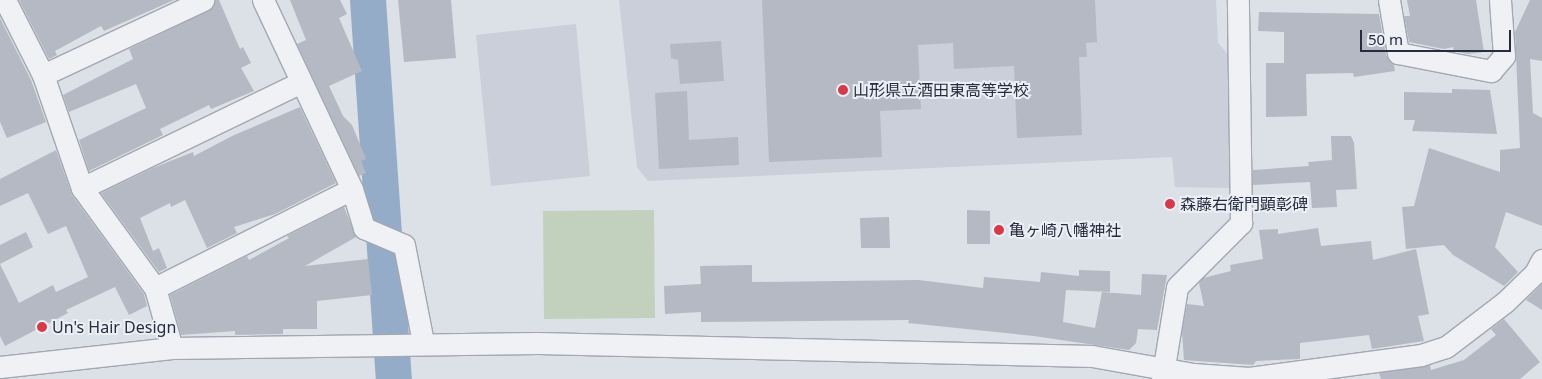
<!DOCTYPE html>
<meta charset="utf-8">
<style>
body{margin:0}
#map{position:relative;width:1542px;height:379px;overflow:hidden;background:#dce0e7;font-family:"Noto Sans","Noto Sans JP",sans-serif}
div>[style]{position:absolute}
.built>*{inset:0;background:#cacfd9}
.green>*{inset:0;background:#c1d1bd}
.river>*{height:36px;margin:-18px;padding:0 18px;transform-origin:18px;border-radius:18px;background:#95acc9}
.building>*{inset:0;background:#b4b9c4}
.roads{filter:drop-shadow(1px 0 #a2a7b1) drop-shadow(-1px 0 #a2a7b1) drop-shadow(0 1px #a2a7b1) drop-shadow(0 -1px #a2a7b1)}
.street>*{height:21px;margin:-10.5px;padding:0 10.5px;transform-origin:10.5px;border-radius:10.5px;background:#eff1f5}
.dots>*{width:14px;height:14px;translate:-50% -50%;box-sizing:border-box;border:2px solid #eceff5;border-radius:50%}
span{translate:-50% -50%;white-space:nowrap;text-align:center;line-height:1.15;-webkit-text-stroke:4px #eceff5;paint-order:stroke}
.poi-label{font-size:16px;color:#262d3e}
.left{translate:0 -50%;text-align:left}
.scale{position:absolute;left:1360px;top:30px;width:151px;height:22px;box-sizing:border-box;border:2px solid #262d3e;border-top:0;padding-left:6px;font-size:15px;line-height:18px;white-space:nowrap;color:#262d3e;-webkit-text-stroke:4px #eceff5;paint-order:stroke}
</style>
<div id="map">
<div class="built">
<i style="clip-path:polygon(619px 0,1216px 0,1218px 43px,1232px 59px,1234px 188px,1175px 187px,1172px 157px,648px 181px,637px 167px)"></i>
<i style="clip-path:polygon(576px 24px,590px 176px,491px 186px,476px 35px)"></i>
</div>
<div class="green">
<i style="clip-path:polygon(654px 210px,655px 318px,544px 319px,543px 211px)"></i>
</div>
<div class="river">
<i style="left:368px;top:0;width:380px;rotate:86.1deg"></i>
</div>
<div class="building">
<i style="clip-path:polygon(19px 0,174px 0,104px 31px,101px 26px,55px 51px,57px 55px,49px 59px)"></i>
<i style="clip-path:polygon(215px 0,219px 0,240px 49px,243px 47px,251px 63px,241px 68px,254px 91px,211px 109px,209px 105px,160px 129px,163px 135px,89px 171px,79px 140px,146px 108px,136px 84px,69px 112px,63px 95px,133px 59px,129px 49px,208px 11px)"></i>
<i style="clip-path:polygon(290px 0,340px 0,347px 14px,339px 18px,362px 71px,329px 86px,343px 116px,352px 125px,366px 159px,361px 161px,366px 173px,359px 176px,297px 44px,306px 40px)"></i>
<i style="clip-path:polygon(398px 0,451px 0,456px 58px,404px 62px)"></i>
<i style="clip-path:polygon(762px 0,1095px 0,1097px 42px,1086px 43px,1087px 57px,1079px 57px,1082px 135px,1017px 138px,1014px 66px,954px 69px,953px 43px,918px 45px,921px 109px,880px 111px,882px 157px,769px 162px)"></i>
<i style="clip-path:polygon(1407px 0,1476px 0,1484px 52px,1468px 54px,1454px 51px,1453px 47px,1444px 49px,1409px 42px,1404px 16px,1410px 16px)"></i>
<i style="clip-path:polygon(1530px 0,1542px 0,1542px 61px,1530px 59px,1533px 113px,1542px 118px,1542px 226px,1506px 212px,1495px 247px,1518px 272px,1504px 286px,1453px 255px,1444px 245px,1406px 249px,1402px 207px,1414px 206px,1429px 148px,1500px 172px,1500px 150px,1520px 148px,1515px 32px)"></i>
<i style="clip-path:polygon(1259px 12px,1379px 14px,1386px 55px,1394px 65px,1395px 71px,1354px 77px,1353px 73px,1306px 74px,1307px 116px,1266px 117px,1266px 63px,1284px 63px,1284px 32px,1258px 31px)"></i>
<i style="clip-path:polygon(0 18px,31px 80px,46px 122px,7px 138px,0 122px)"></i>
<i style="clip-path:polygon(721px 41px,724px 81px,680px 84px,678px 60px,671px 58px,670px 44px)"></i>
<i style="clip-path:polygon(1452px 89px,1490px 90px,1497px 134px,1412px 131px,1415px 120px,1404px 120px,1404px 92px,1452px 93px)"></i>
<i style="clip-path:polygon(687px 91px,689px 140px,738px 137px,739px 165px,659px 169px,655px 93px)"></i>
<i style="clip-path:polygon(300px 107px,336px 183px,275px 214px,234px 227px,237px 233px,207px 248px,185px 200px,171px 207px,170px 203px,140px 218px,153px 251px,159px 248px,167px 268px,159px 272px,101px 193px,153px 168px,193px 152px,194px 156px,232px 136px)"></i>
<i style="clip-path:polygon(1331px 136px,1351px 136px,1354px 143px,1357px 189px,1336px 190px,1337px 207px,1312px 208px,1310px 182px,1253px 185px,1253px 170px,1309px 166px,1308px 162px,1332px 160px)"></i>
<i style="clip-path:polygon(56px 150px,72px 195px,144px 294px,147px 306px,129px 315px,115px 287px,66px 310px,68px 313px,5px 346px,0 336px,0 245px,26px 232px,33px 247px,0 264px,19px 303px,53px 285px,56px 292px,88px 277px,66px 226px,48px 234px,28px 193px,0 206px,0 179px)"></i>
<i style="clip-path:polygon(344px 207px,356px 237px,305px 266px,368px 259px,372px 295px,317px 301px,317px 329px,283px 329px,283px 334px,235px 335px,235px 331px,181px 335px,170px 295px,247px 256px,249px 260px,289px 238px,287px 236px)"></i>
<i style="clip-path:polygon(967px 210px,990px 211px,990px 244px,967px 244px)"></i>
<i style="clip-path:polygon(889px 217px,890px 248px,861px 248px,860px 218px)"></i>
<i style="clip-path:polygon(1318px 228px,1321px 246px,1371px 241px,1373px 260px,1416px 249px,1429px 314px,1418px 316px,1424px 341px,1372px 349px,1369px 335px,1300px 343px,1300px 359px,1256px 361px,1253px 365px,1184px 360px,1182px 332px,1187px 304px,1204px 306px,1199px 283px,1203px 278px,1231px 271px,1230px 265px,1263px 259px,1259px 230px,1278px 229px,1278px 234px)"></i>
<i style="clip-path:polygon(752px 265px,752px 282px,919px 280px,983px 288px,984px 277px,1040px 282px,1041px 272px,1079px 276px,1079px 270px,1110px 271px,1110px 292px,1066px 290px,1063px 322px,1095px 328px,1102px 292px,1141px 295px,1142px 274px,1167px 275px,1157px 330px,1138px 329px,1136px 343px,1129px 350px,1034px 336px,908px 323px,909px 320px,701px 322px,701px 312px,665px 314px,664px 286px,701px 284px,700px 266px)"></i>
<i style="clip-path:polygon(1542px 284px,1542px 310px,1526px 300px)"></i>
<i style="clip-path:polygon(1504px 319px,1540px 362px,1520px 379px,1381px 379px,1379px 373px,1430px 365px,1431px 370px,1464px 360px,1496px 335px,1491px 329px)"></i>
</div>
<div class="roads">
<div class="street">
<i style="left:5px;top:0;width:84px;rotate:63.1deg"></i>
<i style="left:43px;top:75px;width:120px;rotate:71deg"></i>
<i style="left:82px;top:188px;width:124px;rotate:53.9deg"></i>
<i style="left:155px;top:288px;width:62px;rotate:74.2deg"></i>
<i style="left:263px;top:0;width:209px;rotate:64.8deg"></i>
<i style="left:352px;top:189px;width:41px;rotate:72.9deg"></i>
<i style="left:364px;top:228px;width:43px;rotate:23deg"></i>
<i style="left:404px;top:245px;width:99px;rotate:78.9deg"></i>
<i style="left:1389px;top:0;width:54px;rotate:80.4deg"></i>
<i style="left:1398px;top:53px;width:95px;rotate:11deg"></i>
<i style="left:1491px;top:71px;width:20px;rotate:-49deg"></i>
<i style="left:1504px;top:56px;width:56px;rotate:-94.1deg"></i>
<i style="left:43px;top:75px;width:177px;rotate:-25.1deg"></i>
<i style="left:82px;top:188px;width:243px;rotate:-25.8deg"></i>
<i style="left:155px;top:288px;width:220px;rotate:-26.7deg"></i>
<i style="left:0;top:367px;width:173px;rotate:-6.3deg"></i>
<i style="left:172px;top:348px;width:366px;rotate:-0.8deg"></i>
<i style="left:538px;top:343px;width:554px;rotate:1.34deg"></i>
<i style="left:1092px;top:356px;width:103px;rotate:10.1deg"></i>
<i style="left:1193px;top:374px;width:56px;rotate:4.1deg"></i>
<i style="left:1249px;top:378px;width:174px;rotate:-7.6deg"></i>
<i style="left:1421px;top:355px;width:26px;rotate:-18deg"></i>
<i style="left:1446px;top:347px;width:74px;rotate:-37.3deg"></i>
<i style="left:1505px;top:302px;width:42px;rotate:-44deg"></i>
<i style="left:1535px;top:273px;width:15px;rotate:-62deg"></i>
<i style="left:1162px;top:379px;width:93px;rotate:-80.7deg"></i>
<i style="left:1177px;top:287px;width:91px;rotate:-45deg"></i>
<i style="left:1241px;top:223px;width:223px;rotate:-90.8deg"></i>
</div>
</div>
<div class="dots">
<i style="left:843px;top:90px;background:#d33b4b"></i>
<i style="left:1170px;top:204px;background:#d33b4b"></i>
<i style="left:999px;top:230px;background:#d33b4b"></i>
<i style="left:42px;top:327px;background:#d33b4b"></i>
</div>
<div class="poi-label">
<span class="left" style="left:853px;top:90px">山形県立酒田東高等学校</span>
<span class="left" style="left:1180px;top:204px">森藤右衛門顕彰碑</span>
<span class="left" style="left:1009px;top:230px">亀ヶ崎八幡神社</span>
<span class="left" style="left:52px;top:327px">Un's Hair Design</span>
</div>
<div class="scale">50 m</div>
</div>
